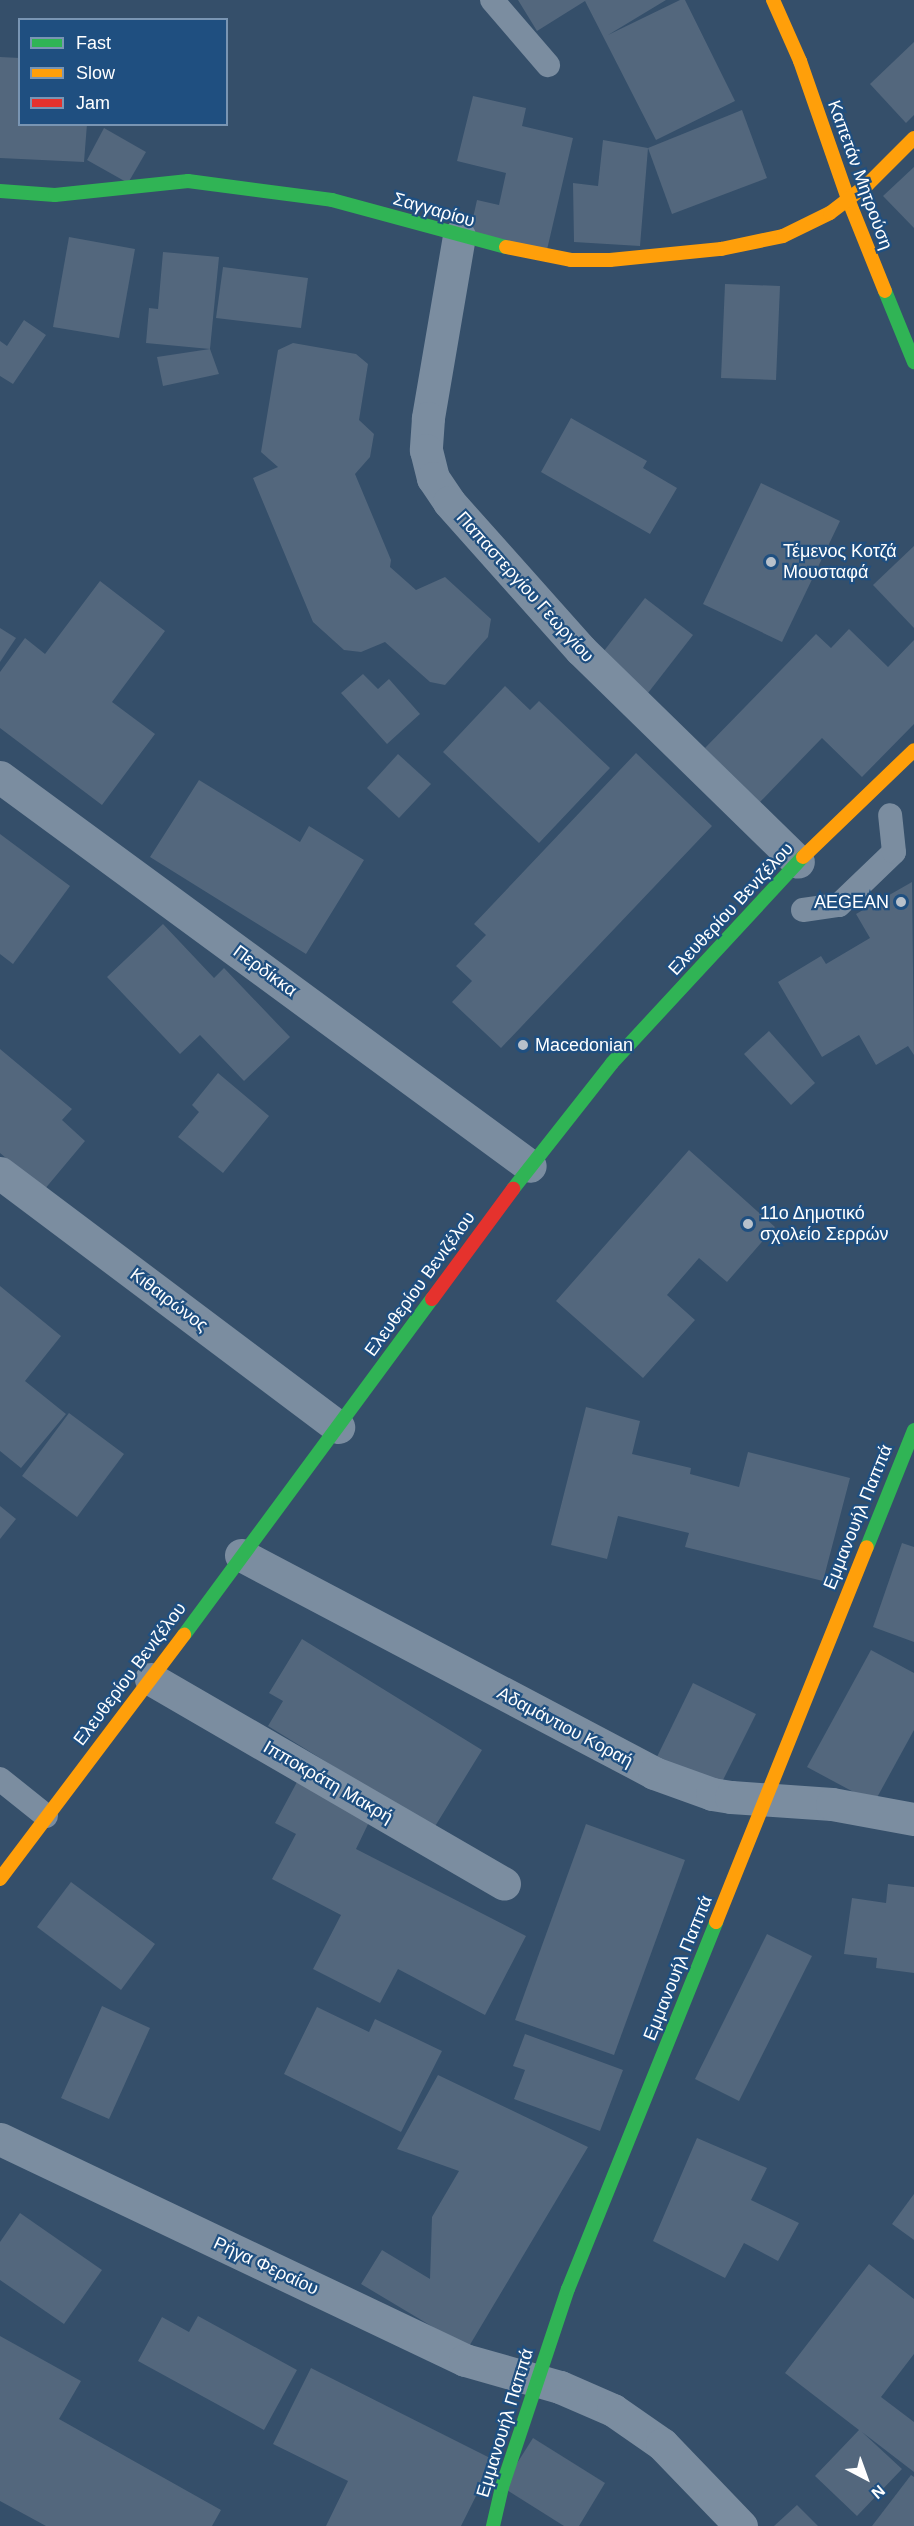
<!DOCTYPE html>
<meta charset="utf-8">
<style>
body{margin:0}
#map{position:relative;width:914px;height:2526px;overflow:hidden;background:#354f6a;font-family:Helvetica,sans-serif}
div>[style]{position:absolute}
.building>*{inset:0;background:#53677d}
.lane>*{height:24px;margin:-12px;padding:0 12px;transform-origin:12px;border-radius:12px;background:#7b8da0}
.street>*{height:33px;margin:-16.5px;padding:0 16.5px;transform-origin:16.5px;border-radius:16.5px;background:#7b8da0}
.fast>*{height:14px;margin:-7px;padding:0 7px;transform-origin:7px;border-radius:7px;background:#30b455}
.slow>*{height:14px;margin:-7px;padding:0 7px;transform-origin:7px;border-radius:7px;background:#ff9f0a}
.jam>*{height:14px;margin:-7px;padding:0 7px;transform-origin:7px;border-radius:7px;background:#e5322d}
.dots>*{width:16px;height:16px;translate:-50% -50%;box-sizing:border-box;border:3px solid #1f4f80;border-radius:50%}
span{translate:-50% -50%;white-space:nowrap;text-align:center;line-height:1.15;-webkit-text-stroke:4.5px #1f4f80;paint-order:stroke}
.street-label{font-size:18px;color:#fff}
.poi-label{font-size:18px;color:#fff}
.left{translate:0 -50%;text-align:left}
.right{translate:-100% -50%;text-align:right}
.legend{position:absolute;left:18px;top:18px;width:210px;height:108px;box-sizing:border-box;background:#1f4f80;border:2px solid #7995b3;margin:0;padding:8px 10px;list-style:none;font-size:18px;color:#fff}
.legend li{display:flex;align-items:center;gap:12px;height:30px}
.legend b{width:30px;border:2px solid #7995b3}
.north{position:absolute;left:836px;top:2448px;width:60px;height:60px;-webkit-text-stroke:4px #1f4f80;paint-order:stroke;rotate:139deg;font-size:16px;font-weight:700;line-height:24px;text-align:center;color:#fff}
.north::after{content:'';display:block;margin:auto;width:21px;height:27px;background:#fff;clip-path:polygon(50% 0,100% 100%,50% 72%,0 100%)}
</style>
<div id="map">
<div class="building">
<i style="clip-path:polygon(518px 0,666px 0,608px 35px,680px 0,685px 0,735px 101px,656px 140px,585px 1px,537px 31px)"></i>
<i style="clip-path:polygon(914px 42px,914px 115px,906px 123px,870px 84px)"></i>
<i style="clip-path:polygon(0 57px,20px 58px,20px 124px,87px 124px,84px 162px,0 158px)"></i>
<i style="clip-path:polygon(473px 96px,526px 108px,522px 126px,573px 138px,546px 254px,469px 236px,477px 200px,499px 205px,506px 173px,457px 161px)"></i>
<i style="clip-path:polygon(742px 110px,767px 178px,672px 214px,648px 148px)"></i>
<i style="clip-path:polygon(104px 128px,146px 152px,128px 183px,87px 160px)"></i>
<i style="clip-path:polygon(603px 140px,648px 148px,640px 246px,574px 242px,573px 183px,598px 186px)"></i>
<i style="clip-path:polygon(914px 167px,914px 228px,883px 196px)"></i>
<i style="clip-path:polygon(69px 237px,135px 249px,119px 338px,53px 327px)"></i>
<i style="clip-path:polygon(163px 252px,219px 257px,210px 349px,146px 343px,149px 308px,158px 309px)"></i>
<i style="clip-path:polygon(223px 267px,308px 278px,301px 328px,216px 318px)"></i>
<i style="clip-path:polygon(725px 284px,780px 286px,776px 380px,721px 378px)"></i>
<i style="clip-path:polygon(24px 320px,46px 335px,13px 384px,0 376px,0 341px,7px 346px)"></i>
<i style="clip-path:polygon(293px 343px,356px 354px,368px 364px,359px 420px,374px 434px,370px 457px,355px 474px,391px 560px,390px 567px,416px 590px,445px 577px,491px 619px,488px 637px,445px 685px,430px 682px,385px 642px,361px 652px,344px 650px,313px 622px,253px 478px,278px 467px,261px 452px,278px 350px)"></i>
<i style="clip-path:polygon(210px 349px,219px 374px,163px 386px,157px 357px)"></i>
<i style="clip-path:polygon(571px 418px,647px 461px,643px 468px,677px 488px,650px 534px,541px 472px)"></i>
<i style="clip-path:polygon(761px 483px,840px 521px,782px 642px,703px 604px)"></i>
<i style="clip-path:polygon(914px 546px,914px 628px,873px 585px)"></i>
<i style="clip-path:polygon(100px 581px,165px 631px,112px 702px,155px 734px,102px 805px,0 728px,0 672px,25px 638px,45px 654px)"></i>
<i style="clip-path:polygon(645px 598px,693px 635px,648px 693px,600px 656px)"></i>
<i style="clip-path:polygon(0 628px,16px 638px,0 662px)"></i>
<i style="clip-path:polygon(849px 629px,888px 667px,914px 640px,914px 724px,862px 777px,822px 738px,760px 802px,705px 748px,816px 634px,831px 648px)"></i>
<i style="clip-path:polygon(363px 674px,378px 689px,389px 679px,420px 714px,387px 744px,341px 693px)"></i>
<i style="clip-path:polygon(505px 686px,530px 710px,539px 701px,610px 768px,539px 843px,443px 752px)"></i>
<i style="clip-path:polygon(636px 753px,712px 826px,501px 1048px,452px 1002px,472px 981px,456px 966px,486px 935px,474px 924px)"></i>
<i style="clip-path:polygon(398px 754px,431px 784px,399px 818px,367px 788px)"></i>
<i style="clip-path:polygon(199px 780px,300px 842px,309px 826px,364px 860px,306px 954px,150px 857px)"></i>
<i style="clip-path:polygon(0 834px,70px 886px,13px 964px,0 954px)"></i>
<i style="clip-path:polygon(912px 882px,914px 1055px,908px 1046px,876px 1065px,859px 1035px,822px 1057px,778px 982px,821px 956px,826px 964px,870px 938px,856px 914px)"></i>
<i style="clip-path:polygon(163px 924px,214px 978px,224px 968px,290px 1037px,244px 1081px,200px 1035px,180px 1054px,107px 977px)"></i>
<i style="clip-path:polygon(769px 1031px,815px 1083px,791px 1105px,744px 1054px)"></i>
<i style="clip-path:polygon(0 1049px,72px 1109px,62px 1120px,85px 1141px,44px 1190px,0 1153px)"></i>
<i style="clip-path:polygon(218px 1073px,269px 1116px,223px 1173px,178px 1137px,199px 1112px,192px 1105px)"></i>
<i style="clip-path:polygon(689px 1150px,775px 1227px,727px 1282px,699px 1258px,667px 1295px,695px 1320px,643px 1378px,556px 1301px)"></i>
<i style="clip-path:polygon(0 1286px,61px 1336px,25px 1381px,66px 1414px,21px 1468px,0 1451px)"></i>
<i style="clip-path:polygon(586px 1407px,640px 1421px,632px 1454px,691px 1468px,690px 1474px,739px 1487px,748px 1452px,850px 1478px,823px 1581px,685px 1547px,689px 1533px,618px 1516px,607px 1559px,551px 1545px)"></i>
<i style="clip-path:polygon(69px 1413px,124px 1454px,77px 1517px,22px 1476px)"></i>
<i style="clip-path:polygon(0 1506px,16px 1519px,0 1539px)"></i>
<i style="clip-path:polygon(902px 1543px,914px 1547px,914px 1642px,873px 1627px)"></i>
<i style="clip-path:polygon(302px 1639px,482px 1750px,434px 1828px,268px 1726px,283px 1701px,269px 1693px)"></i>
<i style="clip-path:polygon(871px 1650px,914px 1673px,914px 1730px,874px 1803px,807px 1767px)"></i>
<i style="clip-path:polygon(693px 1683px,756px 1714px,716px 1794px,654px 1763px)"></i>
<i style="clip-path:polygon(297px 1782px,370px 1820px,356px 1849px,526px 1936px,485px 2015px,398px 1969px,380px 2003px,313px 1969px,341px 1915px,272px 1879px,296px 1834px,275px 1823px)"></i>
<i style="clip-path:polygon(586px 1824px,685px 1860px,614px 2055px,515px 2020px)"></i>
<i style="clip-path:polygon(71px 1882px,155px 1944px,121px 1990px,37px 1927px)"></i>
<i style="clip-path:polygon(888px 1884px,914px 1887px,914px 1973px,876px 1968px,877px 1958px,844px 1954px,852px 1898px,886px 1903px)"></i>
<i style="clip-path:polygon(767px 1934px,812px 1956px,739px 2101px,695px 2079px)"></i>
<i style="clip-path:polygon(102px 2006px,150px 2028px,109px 2119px,61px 2098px)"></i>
<i style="clip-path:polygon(317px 2007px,369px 2032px,375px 2019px,442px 2051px,401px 2132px,284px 2074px)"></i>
<i style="clip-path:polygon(525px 2034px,623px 2070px,600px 2131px,514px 2099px,525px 2070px,513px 2066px)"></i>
<i style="clip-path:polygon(438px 2075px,588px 2147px,468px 2348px,361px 2284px,382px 2250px,430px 2279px,432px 2217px,459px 2171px,397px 2149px)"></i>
<i style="clip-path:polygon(697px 2138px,767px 2168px,751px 2200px,799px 2223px,778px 2261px,744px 2243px,725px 2278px,653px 2241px)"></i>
<i style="clip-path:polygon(914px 2194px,914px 2240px,892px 2224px)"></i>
<i style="clip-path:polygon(20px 2213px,102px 2270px,64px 2324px,0 2280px,0 2242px)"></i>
<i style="clip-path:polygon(869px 2264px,914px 2299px,914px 2354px,881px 2397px,914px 2422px,914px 2472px,862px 2432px,902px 2469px,857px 2516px,815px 2476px,859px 2430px,785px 2373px)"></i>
<i style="clip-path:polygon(198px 2316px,297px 2370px,264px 2430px,138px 2361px,162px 2317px,189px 2332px)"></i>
<i style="clip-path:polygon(0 2336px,81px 2381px,59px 2419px,221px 2510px,212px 2526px,46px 2526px,0 2501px)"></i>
<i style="clip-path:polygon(311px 2368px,494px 2460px,461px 2526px,326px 2526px,348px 2481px,273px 2444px)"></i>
<i style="clip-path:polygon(533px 2438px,605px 2483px,579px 2526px,564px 2526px,502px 2487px)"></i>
<i style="clip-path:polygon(911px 2475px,914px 2477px,914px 2526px,872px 2526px)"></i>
<i style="clip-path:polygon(797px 2505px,818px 2526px,774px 2526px)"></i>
</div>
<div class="lane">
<i style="left:492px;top:0;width:86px;rotate:49.3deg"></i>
<i style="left:803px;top:910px;width:36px;rotate:-8deg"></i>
<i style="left:839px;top:905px;width:76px;rotate:-43.9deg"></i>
<i style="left:894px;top:852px;width:37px;rotate:-96deg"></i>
<i style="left:0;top:1779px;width:59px;rotate:38.8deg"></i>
</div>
<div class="street">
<i style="left:459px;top:236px;width:185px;rotate:99.7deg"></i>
<i style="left:428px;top:418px;width:32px;rotate:94deg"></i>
<i style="left:426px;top:450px;width:29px;rotate:76deg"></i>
<i style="left:433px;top:478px;width:29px;rotate:56deg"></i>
<i style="left:449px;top:502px;width:198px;rotate:48.3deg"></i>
<i style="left:581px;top:650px;width:303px;rotate:44.3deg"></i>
<i style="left:0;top:777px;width:657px;rotate:36.28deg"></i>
<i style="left:0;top:1173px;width:423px;rotate:36.9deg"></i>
<i style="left:241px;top:1555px;width:467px;rotate:27.8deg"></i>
<i style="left:654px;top:1773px;width:62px;rotate:19.9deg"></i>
<i style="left:712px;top:1794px;width:19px;rotate:9deg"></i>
<i style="left:731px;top:1797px;width:101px;rotate:4deg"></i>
<i style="left:832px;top:1804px;width:83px;rotate:10.4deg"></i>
<i style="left:151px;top:1679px;width:408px;rotate:30.1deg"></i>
<i style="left:0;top:2139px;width:515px;rotate:25.42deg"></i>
<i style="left:465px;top:2360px;width:99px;rotate:15.9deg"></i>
<i style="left:560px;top:2387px;width:58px;rotate:23.5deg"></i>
<i style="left:613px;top:2410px;width:60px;rotate:34.8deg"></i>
<i style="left:662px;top:2444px;width:114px;rotate:46.1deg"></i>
</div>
<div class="fast">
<i style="left:0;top:191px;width:55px;rotate:4.2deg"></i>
<i style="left:55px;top:195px;width:134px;rotate:-6deg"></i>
<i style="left:188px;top:181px;width:145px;rotate:7.5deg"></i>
<i style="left:332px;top:200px;width:180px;rotate:15.1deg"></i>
<i style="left:885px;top:291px;width:77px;rotate:67.8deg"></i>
<i style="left:513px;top:1189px;width:160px;rotate:-51.8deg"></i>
<i style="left:612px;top:1063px;width:281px;rotate:-47.2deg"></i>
<i style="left:867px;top:1547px;width:126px;rotate:-68.1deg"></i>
<i style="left:184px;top:1635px;width:418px;rotate:-53.6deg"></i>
<i style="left:493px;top:2526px;width:40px;rotate:-77deg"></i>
<i style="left:502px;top:2487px;width:209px;rotate:-71.6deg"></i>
<i style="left:568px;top:2289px;width:396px;rotate:-68deg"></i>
</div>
<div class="slow">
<i style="left:773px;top:0;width:67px;rotate:66.1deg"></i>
<i style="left:800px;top:61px;width:146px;rotate:70.8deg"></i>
<i style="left:848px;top:199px;width:99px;rotate:68.1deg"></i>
<i style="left:506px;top:247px;width:66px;rotate:11.3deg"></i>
<i style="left:571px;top:260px;width:39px"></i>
<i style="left:610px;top:260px;width:112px;rotate:-5.7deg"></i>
<i style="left:721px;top:249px;width:63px;rotate:-11.8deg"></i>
<i style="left:783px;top:236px;width:52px;rotate:-26.1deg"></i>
<i style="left:830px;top:213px;width:48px;rotate:-37.3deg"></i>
<i style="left:868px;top:184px;width:65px;rotate:-45deg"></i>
<i style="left:803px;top:857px;width:154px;rotate:-43.9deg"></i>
<i style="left:0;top:1879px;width:306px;rotate:-53deg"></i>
<i style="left:716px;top:1922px;width:404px;rotate:-68.1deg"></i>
</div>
<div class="jam">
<i style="left:432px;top:1299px;width:137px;rotate:-53.6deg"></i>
</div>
<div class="dots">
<i style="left:771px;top:562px;background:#b8c1cb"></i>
<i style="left:901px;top:902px;background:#b8c1cb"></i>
<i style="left:523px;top:1045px;background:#b8c1cb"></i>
<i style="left:748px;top:1224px;background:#b8c1cb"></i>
</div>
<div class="street-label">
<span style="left:860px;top:175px;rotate:70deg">Καπετάν Μητρούση</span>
<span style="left:434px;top:210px;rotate:16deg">Σαγγαρίου</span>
<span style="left:525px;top:587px;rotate:48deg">Παπαστεργίου Γεωργίου</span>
<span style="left:731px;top:909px;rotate:-47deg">Ελευθερίου Βενιζέλου</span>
<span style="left:265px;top:971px;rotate:36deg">Περδίκκα</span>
<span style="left:420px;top:1284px;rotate:-54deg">Ελευθερίου Βενιζέλου</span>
<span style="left:169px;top:1300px;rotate:37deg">Κιθαιρώνος</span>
<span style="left:858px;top:1517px;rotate:-68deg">Εμμανουήλ Παππά</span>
<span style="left:130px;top:1674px;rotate:-53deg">Ελευθερίου Βενιζέλου</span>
<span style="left:565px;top:1727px;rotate:28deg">Αδαμάντιου Κοραή</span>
<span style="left:328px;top:1782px;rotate:30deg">Ιπποκράτη Μακρή</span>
<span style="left:678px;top:1968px;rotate:-68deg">Εμμανουήλ Παππά</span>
<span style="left:266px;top:2266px;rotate:25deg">Ρήγα Φεραίου</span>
<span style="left:505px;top:2423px;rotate:-73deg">Εμμανουήλ Παππά</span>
</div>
<div class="poi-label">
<span class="left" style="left:783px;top:562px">Τέμενος Κοτζά<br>Μουσταφά</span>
<span class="right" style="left:889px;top:902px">AEGEAN</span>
<span class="left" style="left:535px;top:1045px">Macedonian</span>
<span class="left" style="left:760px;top:1224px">11ο Δημοτικό<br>σχολείο Σερρών</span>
</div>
<ul class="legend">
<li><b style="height:8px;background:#30b455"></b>Fast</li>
<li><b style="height:8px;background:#ff9f0a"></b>Slow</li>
<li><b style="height:8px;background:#e5322d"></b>Jam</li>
</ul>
<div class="north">N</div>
</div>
